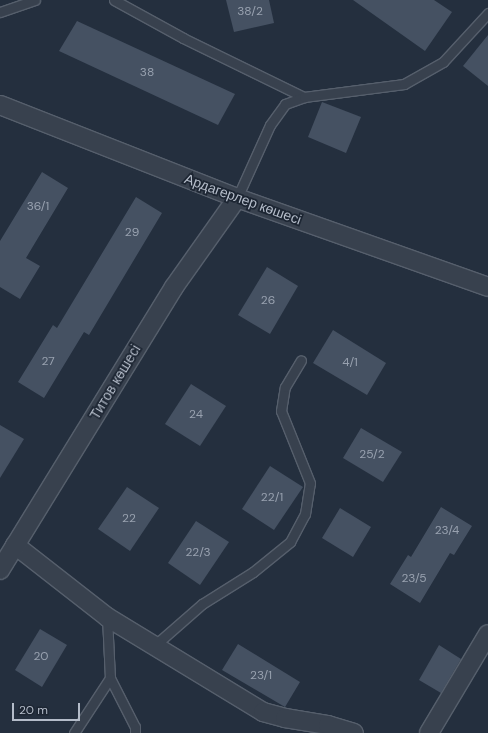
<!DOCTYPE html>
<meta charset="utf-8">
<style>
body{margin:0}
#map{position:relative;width:488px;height:733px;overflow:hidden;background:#242f3e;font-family:"DM Sans",sans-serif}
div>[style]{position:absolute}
.building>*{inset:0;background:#455162}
.roads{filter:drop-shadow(1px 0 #565f6c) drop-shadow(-1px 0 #565f6c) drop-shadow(0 1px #565f6c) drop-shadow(0 -1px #565f6c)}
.lane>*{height:9px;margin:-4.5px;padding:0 4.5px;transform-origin:4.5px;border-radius:4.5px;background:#38414e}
.street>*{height:18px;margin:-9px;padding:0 9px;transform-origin:9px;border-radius:9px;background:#38414e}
span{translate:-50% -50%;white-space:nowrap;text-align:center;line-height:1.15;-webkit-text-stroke:3.5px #1d2633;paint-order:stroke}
.number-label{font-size:12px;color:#98a1af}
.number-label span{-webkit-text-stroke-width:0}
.street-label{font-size:14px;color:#b4bcc9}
.scale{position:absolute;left:12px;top:703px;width:68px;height:18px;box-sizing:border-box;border:2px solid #b4bcc9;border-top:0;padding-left:5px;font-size:12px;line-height:14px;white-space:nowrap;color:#b4bcc9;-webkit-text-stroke:3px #1d2633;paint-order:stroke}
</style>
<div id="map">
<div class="building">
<i style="clip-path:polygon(226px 0,269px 0,274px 23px,234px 32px)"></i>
<i style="clip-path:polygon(353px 0,434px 0,452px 12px,425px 51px)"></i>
<i style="clip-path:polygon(77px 21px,235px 94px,218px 125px,59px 51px)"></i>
<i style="clip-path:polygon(488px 35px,488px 86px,463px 66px)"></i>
<i style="clip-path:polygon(322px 102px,361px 117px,346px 153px,308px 137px)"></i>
<i style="clip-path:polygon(42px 172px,68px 188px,26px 258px,40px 266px,20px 299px,0 287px,0 241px)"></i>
<i style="clip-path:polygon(136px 197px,162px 213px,89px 335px,84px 332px,44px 398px,18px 382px,53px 325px,57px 328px)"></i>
<i style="clip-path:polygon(267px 267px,298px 286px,270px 334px,238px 315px)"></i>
<i style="clip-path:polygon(333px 330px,386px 363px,367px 395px,313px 363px)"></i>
<i style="clip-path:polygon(191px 384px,226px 406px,200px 446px,165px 424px)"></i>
<i style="clip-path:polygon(0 425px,24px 439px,0 478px)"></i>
<i style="clip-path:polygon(361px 428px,402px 452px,383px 482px,343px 458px)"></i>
<i style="clip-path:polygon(270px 466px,303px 487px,274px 530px,242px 509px)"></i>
<i style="clip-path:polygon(127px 487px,159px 508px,130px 551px,98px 529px)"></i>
<i style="clip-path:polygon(441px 507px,472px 526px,454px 555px,450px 553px,420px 603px,390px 584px,408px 555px,411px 557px)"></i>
<i style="clip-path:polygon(340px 508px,371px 527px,353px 557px,322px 538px)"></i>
<i style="clip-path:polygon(196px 521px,229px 542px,200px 585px,168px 563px)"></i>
<i style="clip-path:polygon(40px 629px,67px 645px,42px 687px,15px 670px)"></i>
<i style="clip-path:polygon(238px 644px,300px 682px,285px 707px,222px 670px)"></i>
<i style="clip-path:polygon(439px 645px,461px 659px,441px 693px,419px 680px)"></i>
</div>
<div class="roads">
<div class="lane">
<i style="left:114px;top:0;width:79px;rotate:28.8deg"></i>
<i style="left:183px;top:38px;width:135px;rotate:26deg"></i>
<i style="left:0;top:12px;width:37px;rotate:-19deg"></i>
<i style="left:237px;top:198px;width:80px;rotate:-65.7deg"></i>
<i style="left:270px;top:125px;width:26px;rotate:-54deg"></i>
<i style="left:285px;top:104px;width:20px;rotate:-20deg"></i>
<i style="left:304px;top:97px;width:101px;rotate:-7.4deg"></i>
<i style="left:404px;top:84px;width:45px;rotate:-29.4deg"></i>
<i style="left:443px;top:62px;width:67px;rotate:-47.4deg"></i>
<i style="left:107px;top:617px;width:61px;rotate:87.2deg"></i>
<i style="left:110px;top:678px;width:55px;rotate:63deg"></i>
<i style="left:135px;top:727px;width:6px;rotate:90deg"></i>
<i style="left:154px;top:646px;width:64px;rotate:-41.2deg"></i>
<i style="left:202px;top:604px;width:60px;rotate:-32.1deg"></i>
<i style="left:253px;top:572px;width:48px;rotate:-39deg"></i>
<i style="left:290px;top:542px;width:32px;rotate:-62deg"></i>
<i style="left:305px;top:514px;width:31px;rotate:-81deg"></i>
<i style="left:310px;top:483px;width:78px;rotate:-111.9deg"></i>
<i style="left:281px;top:411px;width:24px;rotate:-81deg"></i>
<i style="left:285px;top:387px;width:31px;rotate:-59deg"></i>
<i style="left:74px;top:733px;width:66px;rotate:-56.8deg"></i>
</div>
<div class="street">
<i style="left:0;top:105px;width:255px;rotate:21.4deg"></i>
<i style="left:237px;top:198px;width:266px;rotate:19.5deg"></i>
<i style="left:15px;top:545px;width:117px;rotate:38deg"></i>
<i style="left:107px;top:617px;width:183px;rotate:31.3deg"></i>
<i style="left:263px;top:712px;width:23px;rotate:15deg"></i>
<i style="left:285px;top:718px;width:44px;rotate:9.2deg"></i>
<i style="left:328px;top:725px;width:27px;rotate:17deg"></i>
<i style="left:0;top:570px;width:332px;rotate:-58.4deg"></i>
<i style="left:174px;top:287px;width:109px;rotate:-54.7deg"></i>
<i style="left:429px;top:733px;width:115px;rotate:-59.2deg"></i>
</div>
</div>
<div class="number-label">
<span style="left:250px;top:12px">38/2</span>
<span style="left:147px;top:73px">38</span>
<span style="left:38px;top:207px">36/1</span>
<span style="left:132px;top:233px">29</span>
<span style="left:268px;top:301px">26</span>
<span style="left:48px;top:362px">27</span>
<span style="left:350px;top:363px">4/1</span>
<span style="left:196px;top:415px">24</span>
<span style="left:372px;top:455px">25/2</span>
<span style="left:272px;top:498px">22/1</span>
<span style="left:129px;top:519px">22</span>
<span style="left:447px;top:531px">23/4</span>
<span style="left:198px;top:553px">22/3</span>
<span style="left:414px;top:579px">23/5</span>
<span style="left:41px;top:657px">20</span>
<span style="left:261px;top:676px">23/1</span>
</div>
<div class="street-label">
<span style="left:243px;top:199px;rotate:20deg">Ардагерлер көшесі</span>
<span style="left:115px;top:382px;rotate:-59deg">Титов көшесі</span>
</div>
<div class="scale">20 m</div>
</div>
